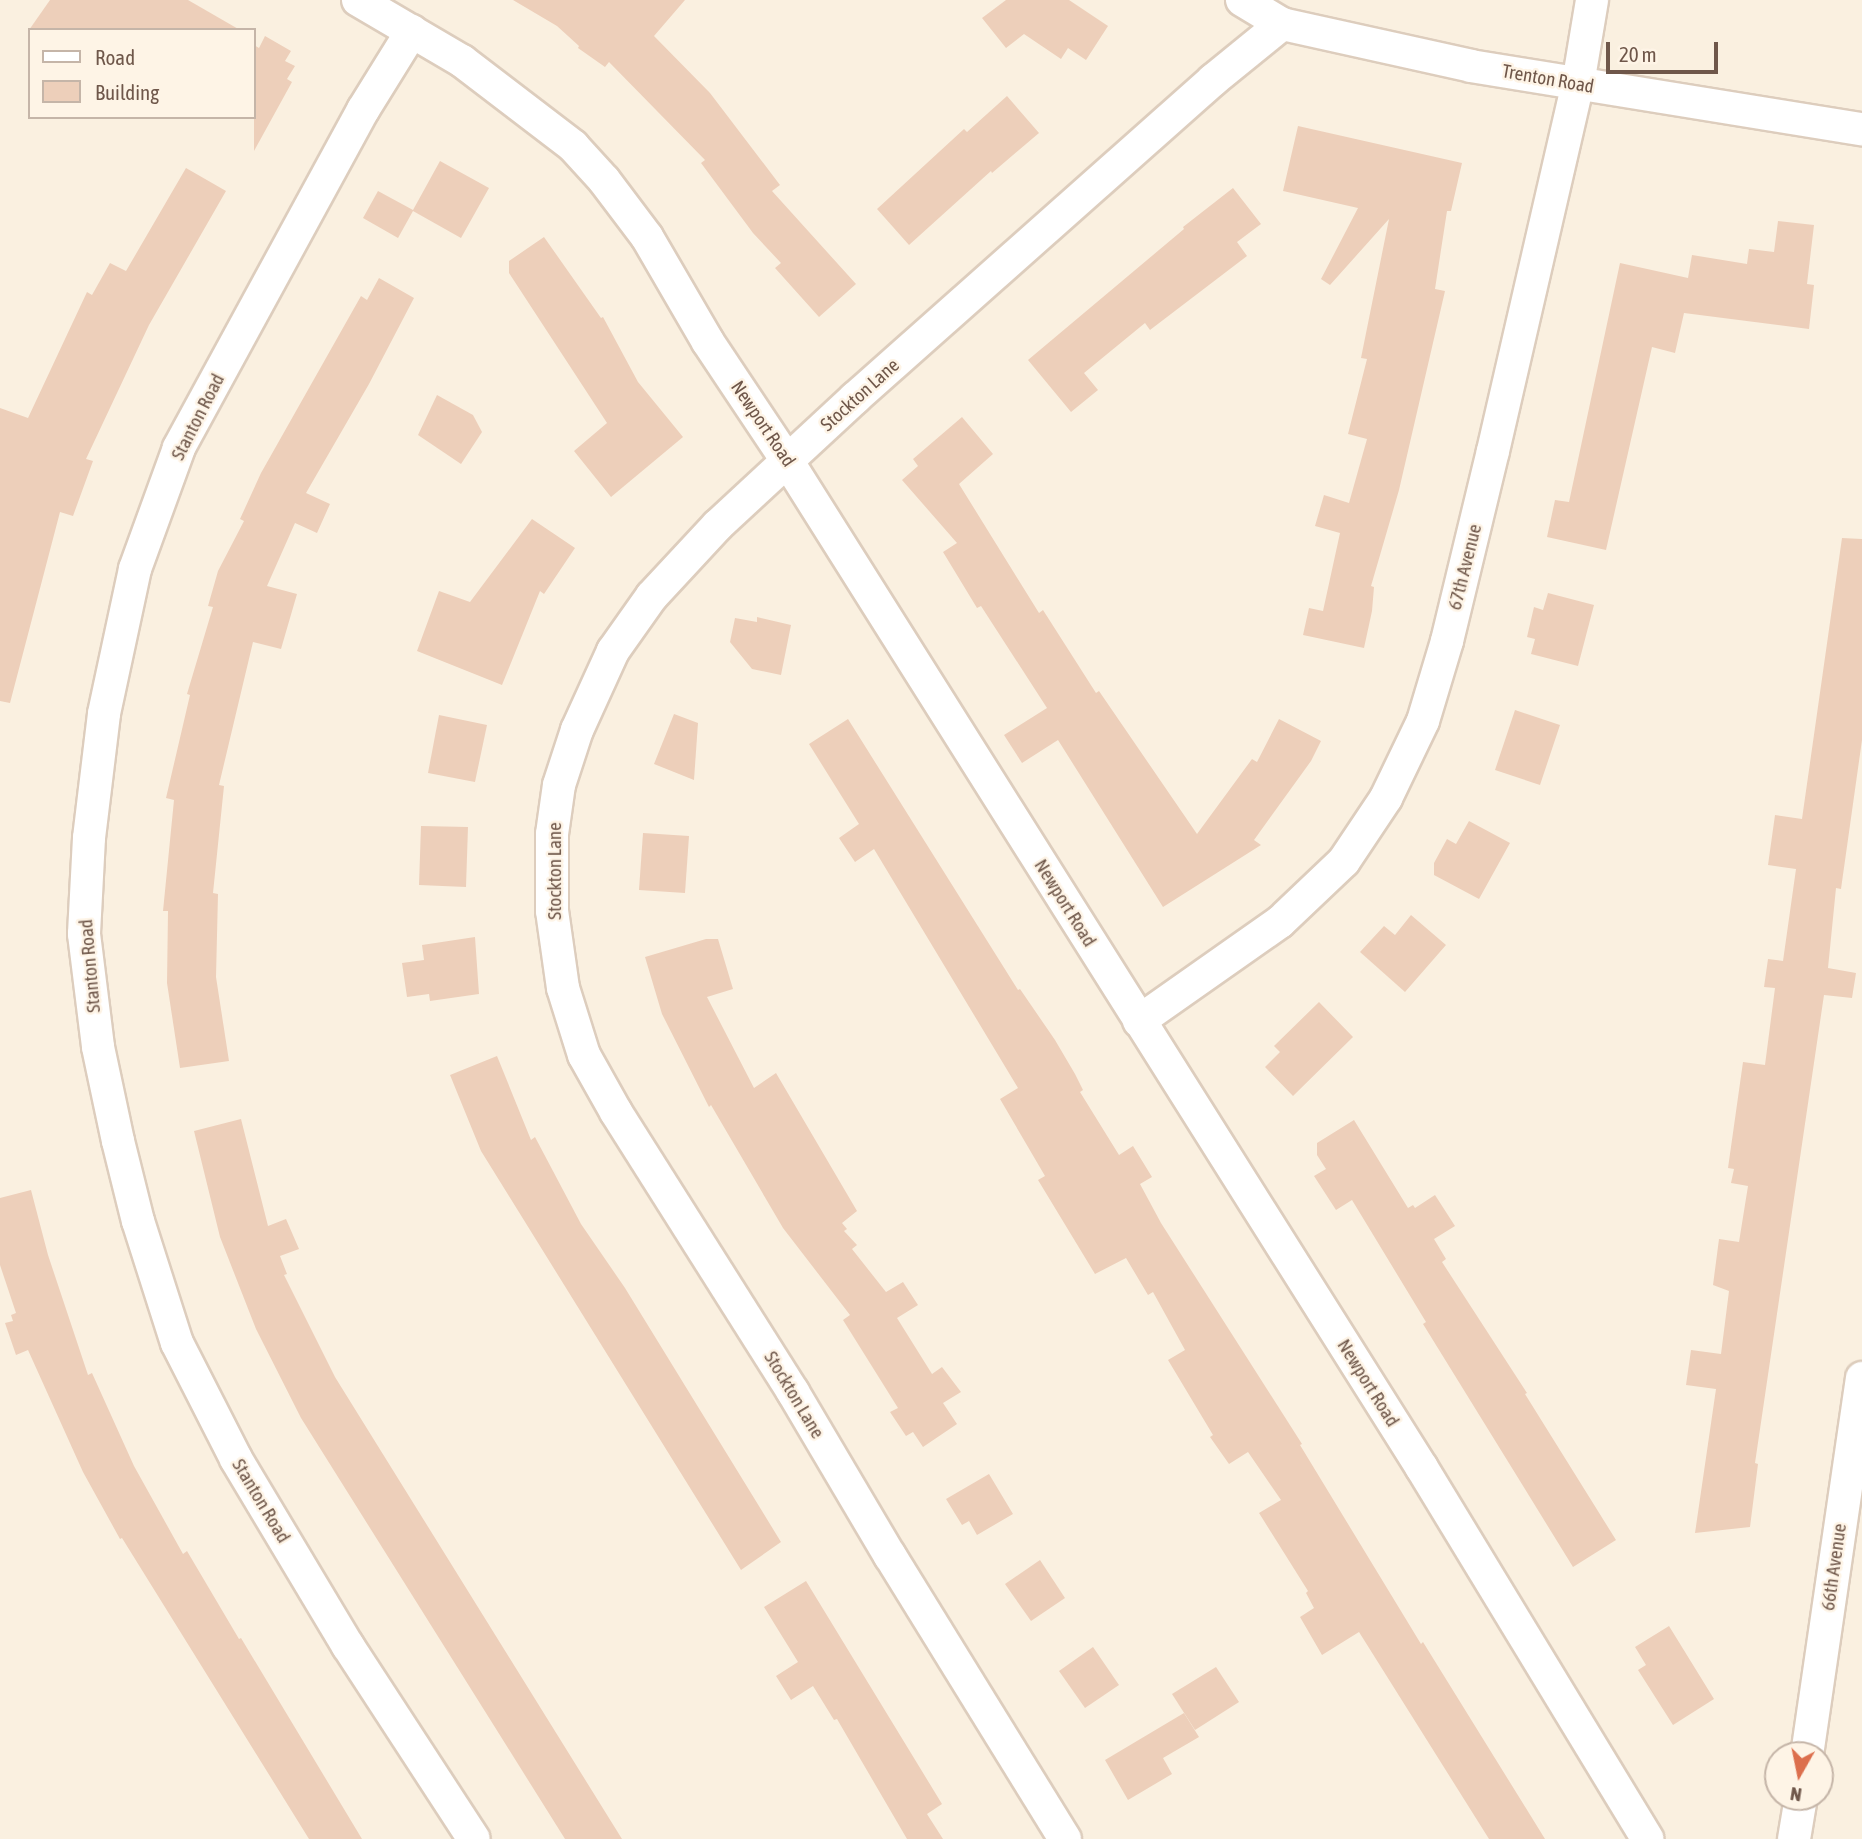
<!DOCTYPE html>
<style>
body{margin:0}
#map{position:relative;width:1862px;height:1839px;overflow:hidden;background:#faf0e0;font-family:"Asap Condensed",sans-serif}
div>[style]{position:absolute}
.building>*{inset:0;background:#edcfba}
.roads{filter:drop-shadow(2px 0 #ddcdbd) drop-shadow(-2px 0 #ddcdbd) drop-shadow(0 2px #ddcdbd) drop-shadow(0 -2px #ddcdbd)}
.minor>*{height:32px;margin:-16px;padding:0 16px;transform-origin:16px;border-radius:16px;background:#fff}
span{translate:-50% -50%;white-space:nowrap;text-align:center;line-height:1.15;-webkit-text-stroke:5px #fef4e6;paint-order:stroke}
.street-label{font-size:19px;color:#6f574a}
.legend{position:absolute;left:28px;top:28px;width:228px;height:91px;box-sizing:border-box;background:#fef4e6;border:2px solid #c5b5a8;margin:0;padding:9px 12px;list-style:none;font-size:21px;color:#6f574a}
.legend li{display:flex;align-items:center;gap:14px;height:35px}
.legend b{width:35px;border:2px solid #c5b5a8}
.north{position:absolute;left:1764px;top:1741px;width:70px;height:70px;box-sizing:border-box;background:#fef4e6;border:2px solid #c5b5a8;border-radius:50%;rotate:189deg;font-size:19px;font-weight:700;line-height:28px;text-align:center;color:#6f574a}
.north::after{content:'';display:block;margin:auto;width:24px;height:32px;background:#dc6f4d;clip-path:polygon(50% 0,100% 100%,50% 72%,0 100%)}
.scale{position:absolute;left:1606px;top:42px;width:112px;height:32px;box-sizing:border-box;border:4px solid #6f574a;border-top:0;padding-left:9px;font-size:21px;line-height:24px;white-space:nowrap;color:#6f574a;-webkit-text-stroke:5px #fef4e6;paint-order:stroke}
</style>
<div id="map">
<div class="building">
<i style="clip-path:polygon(50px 0,188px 0,240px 30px,29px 30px)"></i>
<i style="clip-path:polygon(513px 0,685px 0,654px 36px,710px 93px,780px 185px,772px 191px,856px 284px,819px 317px,775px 268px,781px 263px,753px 233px,701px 163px,705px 160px,609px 62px,605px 67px,578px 48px,579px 46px,557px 26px)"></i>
<i style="clip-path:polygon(1006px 0,1069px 0,1108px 26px,1086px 60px,1068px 48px,1061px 59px,1024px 34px,1006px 48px,982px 18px)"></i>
<i style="clip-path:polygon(265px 36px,291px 51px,285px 61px,295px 66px,287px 79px,292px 82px,254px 151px,254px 45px,259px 48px)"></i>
<i style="clip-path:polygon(1007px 96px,1039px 133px,992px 173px,991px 171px,909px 245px,877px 209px,964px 129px,967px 132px)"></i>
<i style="clip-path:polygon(1298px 126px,1462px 163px,1451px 211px,1447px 211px,1435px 289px,1445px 291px,1399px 490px,1371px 586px,1374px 587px,1372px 611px,1364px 648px,1303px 635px,1309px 608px,1323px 611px,1340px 533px,1315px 526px,1324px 495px,1349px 503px,1367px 439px,1348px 434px,1367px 359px,1361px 358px,1389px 219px,1330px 285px,1321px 279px,1358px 208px,1283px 191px)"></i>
<i style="clip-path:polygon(440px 161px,489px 188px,461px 238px,413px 211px,398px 238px,363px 218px,378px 191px,413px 210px)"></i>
<i style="clip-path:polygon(186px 168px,226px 191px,149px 325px,86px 459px,93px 461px,73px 516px,60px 512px,10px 703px,0 701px,0 408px,28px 418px,87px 292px,92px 295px,110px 263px,126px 271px)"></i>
<i style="clip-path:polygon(1233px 188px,1261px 224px,1237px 242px,1247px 256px,1150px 330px,1145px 323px,1084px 373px,1098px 390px,1071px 412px,1028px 360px,1184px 229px,1183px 227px)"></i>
<i style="clip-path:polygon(1778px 221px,1814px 225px,1807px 284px,1814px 285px,1809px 329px,1684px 313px,1675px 353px,1652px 347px,1606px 550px,1547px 537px,1555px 500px,1569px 502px,1620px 263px,1688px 278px,1692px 255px,1747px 264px,1749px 249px,1774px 252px)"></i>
<i style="clip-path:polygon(544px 237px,601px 318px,603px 317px,638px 382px,683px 437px,611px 497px,574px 451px,607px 423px,509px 273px,509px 261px)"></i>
<i style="clip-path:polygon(379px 278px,414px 298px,369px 384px,306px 493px,330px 504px,317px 533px,295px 523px,267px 586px,297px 594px,281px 649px,253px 642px,219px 785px,224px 786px,213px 893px,218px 894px,216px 977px,229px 1061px,180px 1068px,167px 983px,168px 911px,163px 911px,174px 800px,166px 798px,190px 695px,187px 694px,213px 607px,208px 606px,218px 571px,244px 521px,240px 519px,261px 473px,361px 296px,367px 300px)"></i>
<i style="clip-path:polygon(437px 395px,473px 415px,482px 432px,461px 464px,418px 435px)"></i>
<i style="clip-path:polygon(962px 417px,993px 454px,959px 484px,1039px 613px,1043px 610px,1096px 693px,1099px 691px,1197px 834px,1252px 759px,1257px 762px,1279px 719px,1321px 741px,1311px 761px,1254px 840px,1261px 845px,1163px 907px,1058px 740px,1022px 763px,1004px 735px,1047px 708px,981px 606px,977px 608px,943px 552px,957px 543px,902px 480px,918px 466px,913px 459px)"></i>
<i style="clip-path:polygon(532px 519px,575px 548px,544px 594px,540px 591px,502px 685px,417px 651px,439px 591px,470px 602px)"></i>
<i style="clip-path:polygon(1842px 538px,1862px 539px,1862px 740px,1841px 889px,1836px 888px,1828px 968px,1856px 973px,1852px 998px,1824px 995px,1755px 1463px,1758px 1464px,1750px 1527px,1695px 1533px,1716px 1389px,1686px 1385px,1691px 1350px,1721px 1354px,1729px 1291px,1713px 1285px,1719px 1239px,1739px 1242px,1748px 1186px,1731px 1183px,1734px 1169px,1728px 1168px,1743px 1062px,1765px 1065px,1775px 988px,1764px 987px,1768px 959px,1783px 961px,1796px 869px,1768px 865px,1775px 815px,1802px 819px)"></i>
<i style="clip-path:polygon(1548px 593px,1594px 605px,1578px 666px,1531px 654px,1535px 639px,1527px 637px,1534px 607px,1543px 610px)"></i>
<i style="clip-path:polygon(757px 617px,791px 625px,781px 675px,752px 669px,730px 642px,735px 618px,757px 622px)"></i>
<i style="clip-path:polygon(1515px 710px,1560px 725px,1540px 785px,1495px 770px)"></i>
<i style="clip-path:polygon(674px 714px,698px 723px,694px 780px,654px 764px)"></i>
<i style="clip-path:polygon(439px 715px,487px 725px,475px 782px,428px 773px)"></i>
<i style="clip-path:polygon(848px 719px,1018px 990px,1020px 989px,1055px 1040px,1075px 1074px,1083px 1090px,1080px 1092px,1119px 1155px,1133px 1146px,1152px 1177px,1140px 1184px,1161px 1223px,1302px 1444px,1300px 1445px,1421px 1644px,1423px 1642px,1545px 1839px,1489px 1839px,1359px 1632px,1322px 1655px,1300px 1617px,1314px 1608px,1306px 1593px,1308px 1591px,1259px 1513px,1281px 1500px,1248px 1452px,1229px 1464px,1210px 1437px,1213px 1435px,1168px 1360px,1185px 1350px,1153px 1292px,1148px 1295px,1126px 1258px,1095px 1274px,1038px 1180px,1045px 1176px,1000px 1099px,1018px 1088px,874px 849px,855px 862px,839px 838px,859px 824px,809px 744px)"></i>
<i style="clip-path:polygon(1469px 821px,1510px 843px,1479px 899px,1434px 875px,1434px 863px,1447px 839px,1456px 844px)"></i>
<i style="clip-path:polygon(421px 826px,468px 827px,466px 887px,419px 885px)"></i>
<i style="clip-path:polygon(643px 833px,689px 836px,685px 893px,639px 890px)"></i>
<i style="clip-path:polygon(1411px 915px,1446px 945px,1405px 992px,1360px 952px,1384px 926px,1395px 935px)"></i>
<i style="clip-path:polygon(475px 937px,479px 994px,430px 1001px,429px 994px,407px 997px,402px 963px,424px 960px,422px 945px)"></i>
<i style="clip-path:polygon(706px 939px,718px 939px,733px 989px,707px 997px,754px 1088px,776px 1073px,857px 1211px,842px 1223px,847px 1229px,844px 1231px,857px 1245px,852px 1249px,886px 1292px,903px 1282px,918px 1305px,897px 1318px,932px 1374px,942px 1367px,961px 1392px,943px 1403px,957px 1424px,923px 1447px,913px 1432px,906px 1436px,890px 1412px,898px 1408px,843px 1320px,850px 1315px,783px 1228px,711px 1105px,709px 1107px,662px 1014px,645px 957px)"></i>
<i style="clip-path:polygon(1319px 1002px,1353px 1037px,1293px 1096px,1265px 1067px,1280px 1052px,1274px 1046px)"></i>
<i style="clip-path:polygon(497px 1056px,531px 1140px,535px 1137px,581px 1224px,625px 1288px,781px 1542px,741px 1570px,481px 1151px,450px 1075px)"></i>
<i style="clip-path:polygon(241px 1119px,268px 1226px,286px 1219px,299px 1249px,280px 1256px,287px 1274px,284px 1275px,335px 1377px,622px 1839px,565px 1839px,301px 1418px,256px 1329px,220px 1237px,194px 1131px)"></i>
<i style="clip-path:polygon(1354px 1120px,1408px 1208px,1413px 1205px,1415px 1208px,1435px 1195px,1455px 1226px,1434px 1239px,1446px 1259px,1442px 1262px,1527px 1393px,1525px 1394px,1616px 1540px,1573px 1567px,1423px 1324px,1426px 1322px,1352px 1200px,1336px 1210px,1314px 1176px,1326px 1169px,1317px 1155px,1317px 1143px)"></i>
<i style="clip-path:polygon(31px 1190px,48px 1255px,88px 1375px,92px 1373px,134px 1466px,183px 1554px,187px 1551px,239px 1639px,241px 1638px,362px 1839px,309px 1839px,122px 1538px,120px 1539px,83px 1472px,28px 1350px,16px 1355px,5px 1323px,13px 1321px,11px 1315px,16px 1313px,0 1265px,0 1198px)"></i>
<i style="clip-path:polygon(989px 1474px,1013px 1514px,977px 1535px,969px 1521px,962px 1525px,946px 1499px)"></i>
<i style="clip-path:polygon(1040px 1560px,1065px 1598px,1031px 1621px,1005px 1584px)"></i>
<i style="clip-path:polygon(806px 1581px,942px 1804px,927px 1814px,943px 1839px,907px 1839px,837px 1719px,834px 1720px,813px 1686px,791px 1700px,776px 1676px,798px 1662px,764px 1607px)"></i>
<i style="clip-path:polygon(1669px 1626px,1714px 1699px,1673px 1725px,1638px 1670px,1646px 1665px,1635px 1647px)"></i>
<i style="clip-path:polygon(1093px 1647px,1119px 1685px,1085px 1708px,1059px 1671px)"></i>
<i style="clip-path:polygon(1216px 1667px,1239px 1702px,1195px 1730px,1172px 1694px)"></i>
<i style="clip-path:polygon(1184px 1713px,1199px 1737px,1163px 1758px,1172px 1774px,1128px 1800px,1105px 1760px)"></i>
</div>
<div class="roads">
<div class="minor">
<i style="left:358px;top:0;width:121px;rotate:30.4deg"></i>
<i style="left:462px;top:61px;width:140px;rotate:37.4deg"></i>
<i style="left:573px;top:146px;width:46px;rotate:47.6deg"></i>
<i style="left:604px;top:180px;width:71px;rotate:53deg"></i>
<i style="left:647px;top:237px;width:121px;rotate:59.8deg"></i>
<i style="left:708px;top:342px;width:144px;rotate:56.3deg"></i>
<i style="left:788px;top:462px;width:1189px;rotate:57.78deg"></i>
<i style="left:1422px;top:1468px;width:434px;rotate:58.7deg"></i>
<i style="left:1242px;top:0;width:47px;rotate:31deg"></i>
<i style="left:1282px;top:24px;width:194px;rotate:12.5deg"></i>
<i style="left:1471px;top:66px;width:396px;rotate:9.2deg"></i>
<i style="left:412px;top:31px;width:93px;rotate:121.8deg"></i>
<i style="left:363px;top:110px;width:385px;rotate:118.6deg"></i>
<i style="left:179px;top:448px;width:129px;rotate:110deg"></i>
<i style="left:135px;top:569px;width:148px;rotate:102.1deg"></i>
<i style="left:104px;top:714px;width:125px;rotate:96.9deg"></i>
<i style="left:89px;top:838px;width:96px;rotate:93deg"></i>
<i style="left:84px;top:934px;width:114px;rotate:82.9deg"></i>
<i style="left:98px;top:1047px;width:96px;rotate:78deg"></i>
<i style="left:118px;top:1141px;width:82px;rotate:76deg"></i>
<i style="left:138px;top:1221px;width:128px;rotate:72.3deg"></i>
<i style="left:177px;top:1343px;width:130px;rotate:63deg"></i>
<i style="left:236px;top:1459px;width:218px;rotate:59.1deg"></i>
<i style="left:348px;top:1646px;width:230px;rotate:56.9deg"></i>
<i style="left:1139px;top:1021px;width:172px;rotate:-35.1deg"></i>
<i style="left:1280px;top:922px;width:88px;rotate:-43.6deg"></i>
<i style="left:1344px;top:861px;width:76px;rotate:-56.3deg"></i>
<i style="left:1386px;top:798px;width:85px;rotate:-64.3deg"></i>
<i style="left:1423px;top:721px;width:84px;rotate:-73.3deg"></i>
<i style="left:1447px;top:641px;width:195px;rotate:-76.4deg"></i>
<i style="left:1493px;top:451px;width:377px;rotate:-77deg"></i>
<i style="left:1578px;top:84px;width:85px;rotate:-80.5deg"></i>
<i style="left:1807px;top:1755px;width:381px;rotate:-81.7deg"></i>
<i style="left:1065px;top:1839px;width:333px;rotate:-121.7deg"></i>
<i style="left:890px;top:1556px;width:191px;rotate:-120.6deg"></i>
<i style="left:793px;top:1392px;width:331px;rotate:-122.3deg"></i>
<i style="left:616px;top:1112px;width:65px;rotate:-119.3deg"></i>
<i style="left:584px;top:1055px;width:70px;rotate:-107.4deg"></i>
<i style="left:563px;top:988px;width:78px;rotate:-98.1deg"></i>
<i style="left:552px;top:911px;width:77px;rotate:-90deg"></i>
<i style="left:552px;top:834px;width:49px;rotate:-81.9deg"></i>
<i style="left:559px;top:785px;width:58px;rotate:-71.9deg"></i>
<i style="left:577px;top:730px;width:87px;rotate:-65.5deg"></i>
<i style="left:613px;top:651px;width:67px;rotate:-54.7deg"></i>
<i style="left:652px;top:596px;width:97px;rotate:-47.1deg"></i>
<i style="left:718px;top:525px;width:187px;rotate:-42.8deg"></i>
<i style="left:855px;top:398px;width:479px;rotate:-41.6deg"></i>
<i style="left:1213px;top:80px;width:89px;rotate:-39.1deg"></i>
<i style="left:1794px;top:1839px;width:43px;rotate:-80.5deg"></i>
</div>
</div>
<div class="street-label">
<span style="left:1548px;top:79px;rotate:10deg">Trenton Road</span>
<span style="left:860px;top:395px;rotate:-42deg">Stockton Lane</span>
<span style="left:198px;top:417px;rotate:-63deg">Stanton Road</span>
<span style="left:763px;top:424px;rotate:56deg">Newport Road</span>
<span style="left:1465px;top:567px;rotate:-76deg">67th Avenue</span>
<span style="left:555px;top:871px;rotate:-90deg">Stockton Lane</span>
<span style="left:1065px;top:903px;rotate:58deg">Newport Road</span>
<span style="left:90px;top:966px;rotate:-95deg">Stanton Road</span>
<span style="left:1368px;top:1383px;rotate:58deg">Newport Road</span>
<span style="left:794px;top:1395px;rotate:59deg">Stockton Lane</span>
<span style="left:261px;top:1501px;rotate:59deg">Stanton Road</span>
<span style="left:1834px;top:1567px;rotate:-82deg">66th Avenue</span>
</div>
<ul class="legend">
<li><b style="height:9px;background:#fff"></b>Road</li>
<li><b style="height:19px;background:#edcfba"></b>Building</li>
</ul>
<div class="north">N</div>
<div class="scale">20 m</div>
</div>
